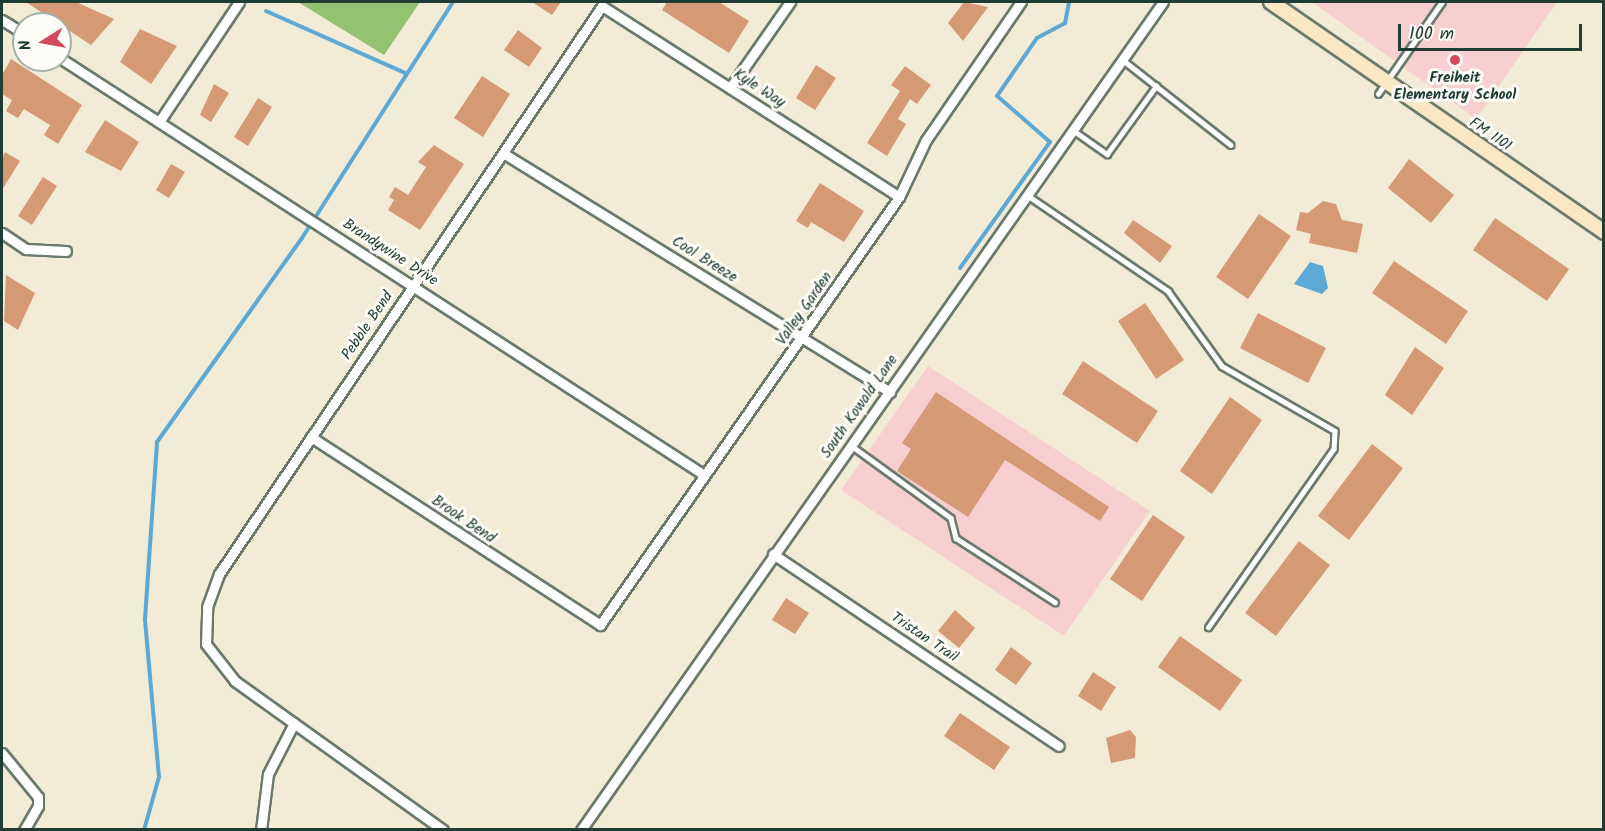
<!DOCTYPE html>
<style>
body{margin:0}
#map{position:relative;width:1605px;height:831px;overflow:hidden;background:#f2ecd6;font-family:Kalam,sans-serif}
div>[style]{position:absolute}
.built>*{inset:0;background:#f7cfd1}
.green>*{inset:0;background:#92c272}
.water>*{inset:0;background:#5da9d6}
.stream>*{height:4px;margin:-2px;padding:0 2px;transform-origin:2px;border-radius:2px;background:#5da9d6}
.building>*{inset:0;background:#d59a75}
.roads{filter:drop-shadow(2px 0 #697a6d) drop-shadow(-2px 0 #697a6d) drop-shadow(0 2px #697a6d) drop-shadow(0 -2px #697a6d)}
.service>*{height:4.5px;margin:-2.25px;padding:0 2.25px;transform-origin:2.25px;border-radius:2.25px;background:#fff}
.minor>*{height:9px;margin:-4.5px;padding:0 4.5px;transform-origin:4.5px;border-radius:4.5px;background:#fff}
.secondary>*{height:14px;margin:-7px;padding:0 7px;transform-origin:7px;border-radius:7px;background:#fae7c3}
.dots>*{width:16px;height:16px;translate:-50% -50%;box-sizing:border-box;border:3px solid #fdfcf7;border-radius:50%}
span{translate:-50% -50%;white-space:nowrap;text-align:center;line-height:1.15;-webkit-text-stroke:6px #fdfcf7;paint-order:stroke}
.poi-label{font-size:15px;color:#1f3d34;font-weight:700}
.street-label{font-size:15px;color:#1f3d34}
.frame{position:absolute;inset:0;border:3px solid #1f3d34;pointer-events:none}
.north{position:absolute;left:12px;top:12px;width:60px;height:60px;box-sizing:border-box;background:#fdfcf7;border:2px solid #a4b0a9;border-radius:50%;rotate:259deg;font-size:16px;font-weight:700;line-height:24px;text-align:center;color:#1f3d34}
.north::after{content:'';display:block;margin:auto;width:21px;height:27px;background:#d1495b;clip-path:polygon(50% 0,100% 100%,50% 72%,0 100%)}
.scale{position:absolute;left:1398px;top:24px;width:184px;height:27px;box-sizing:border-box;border:3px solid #1f3d34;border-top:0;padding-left:8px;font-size:18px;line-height:21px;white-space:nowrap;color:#1f3d34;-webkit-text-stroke:4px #fdfcf7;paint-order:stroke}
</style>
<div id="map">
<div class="built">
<i style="clip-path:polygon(1312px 2px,1557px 2px,1476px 119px)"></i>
<i style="clip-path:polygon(928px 366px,1150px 511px,1064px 636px,841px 490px)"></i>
</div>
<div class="green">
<i style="clip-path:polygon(298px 2px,420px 2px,384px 55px)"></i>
</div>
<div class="water">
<i style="clip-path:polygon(1310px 262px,1323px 266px,1328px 288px,1322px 294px,1294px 284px)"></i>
</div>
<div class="stream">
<i style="left:266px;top:11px;width:152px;rotate:24deg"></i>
<i style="left:960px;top:268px;width:155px;rotate:-54.5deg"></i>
<i style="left:1050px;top:142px;width:70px;rotate:-139deg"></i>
<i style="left:997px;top:96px;width:70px;rotate:-55.4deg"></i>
<i style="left:1037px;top:38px;width:32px;rotate:-28deg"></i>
<i style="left:1065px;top:23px;width:21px;rotate:-79deg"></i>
<i style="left:144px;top:830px;width:55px;rotate:-74.2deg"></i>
<i style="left:159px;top:777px;width:159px;rotate:-95.1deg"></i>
<i style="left:145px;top:619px;width:177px;rotate:-86.1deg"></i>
<i style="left:157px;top:442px;width:250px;rotate:-54.6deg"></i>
<i style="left:302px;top:238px;width:280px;rotate:-57.4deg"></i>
</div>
<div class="building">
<i style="clip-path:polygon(26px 2px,76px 2px,114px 19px,91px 45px)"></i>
<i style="clip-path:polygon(532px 2px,561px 2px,552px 15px)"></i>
<i style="clip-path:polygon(667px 2px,719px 2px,749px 21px,729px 53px,662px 10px)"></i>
<i style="clip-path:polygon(964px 2px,988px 7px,963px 41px,948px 23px)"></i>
<i style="clip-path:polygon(140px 29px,177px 46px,151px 84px,120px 62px)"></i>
<i style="clip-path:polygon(518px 30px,542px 48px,529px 67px,504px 50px)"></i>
<i style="clip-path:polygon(11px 59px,82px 105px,58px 144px,44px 135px,50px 125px,24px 109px,18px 118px,6px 111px,12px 100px,2px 94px,2px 75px)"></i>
<i style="clip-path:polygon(816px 65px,836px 78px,815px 110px,796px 98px)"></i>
<i style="clip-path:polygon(905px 66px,931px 85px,917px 104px,910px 99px,898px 119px,906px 124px,887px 156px,867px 143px,900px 91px,891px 85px)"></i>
<i style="clip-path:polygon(482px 76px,510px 94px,483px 137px,454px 118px)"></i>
<i style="clip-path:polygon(214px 84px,229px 93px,211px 122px,200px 115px)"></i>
<i style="clip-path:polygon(258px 98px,272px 107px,248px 146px,234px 137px)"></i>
<i style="clip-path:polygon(105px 120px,139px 142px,121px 171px,85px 152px)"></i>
<i style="clip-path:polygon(434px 145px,464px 164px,420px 230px,388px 210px,394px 200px,389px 197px,395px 187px,408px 195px,426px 167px,418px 162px)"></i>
<i style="clip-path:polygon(5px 152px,20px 161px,2px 190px,2px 158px)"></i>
<i style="clip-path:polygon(1409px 159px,1454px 195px,1431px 223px,1388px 188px)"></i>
<i style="clip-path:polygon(171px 164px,185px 172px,169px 198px,156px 190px)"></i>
<i style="clip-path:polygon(43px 177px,57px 186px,32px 225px,18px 216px)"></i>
<i style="clip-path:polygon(820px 183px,864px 211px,844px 242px,811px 222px,808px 228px,796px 221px)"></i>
<i style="clip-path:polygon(1323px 201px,1336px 204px,1342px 220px,1363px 224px,1357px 253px,1309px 243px,1311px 234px,1296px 230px,1300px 212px,1308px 213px)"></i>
<i style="clip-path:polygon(1259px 214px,1291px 236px,1248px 299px,1216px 277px)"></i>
<i style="clip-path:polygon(1495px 218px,1569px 269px,1547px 301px,1473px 250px)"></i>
<i style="clip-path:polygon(1133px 220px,1172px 246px,1160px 263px,1124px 233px)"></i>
<i style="clip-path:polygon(1394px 261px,1468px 311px,1446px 344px,1372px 293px)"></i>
<i style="clip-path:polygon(6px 275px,35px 293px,18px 330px,4px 321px)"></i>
<i style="clip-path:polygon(1145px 303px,1184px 360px,1156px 379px,1118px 321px)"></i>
<i style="clip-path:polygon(1258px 313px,1326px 348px,1308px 383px,1240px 348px)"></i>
<i style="clip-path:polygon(1415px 347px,1444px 368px,1412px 415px,1385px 395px)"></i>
<i style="clip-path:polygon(1083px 361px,1158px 411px,1137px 443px,1062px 394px)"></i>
<i style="clip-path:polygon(936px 392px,1109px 507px,1100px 521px,1005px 460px,968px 517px,897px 471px,911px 449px,902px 443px)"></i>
<i style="clip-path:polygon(1230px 397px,1262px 420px,1212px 494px,1180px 471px)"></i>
<i style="clip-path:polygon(1372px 444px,1403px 468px,1349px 540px,1318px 516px)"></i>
<i style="clip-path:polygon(1153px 515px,1185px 537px,1142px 601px,1110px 579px)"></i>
<i style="clip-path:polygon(1299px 541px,1330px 565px,1276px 636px,1245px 613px)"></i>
<i style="clip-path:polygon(786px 598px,809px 613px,795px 634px,772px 620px)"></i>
<i style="clip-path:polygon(955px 610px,975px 628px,959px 648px,938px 631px)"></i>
<i style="clip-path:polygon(1180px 636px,1242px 680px,1220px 711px,1158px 667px)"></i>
<i style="clip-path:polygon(1011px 647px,1032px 663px,1016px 685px,995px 670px)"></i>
<i style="clip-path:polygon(1093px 672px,1116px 687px,1101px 711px,1078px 696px)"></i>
<i style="clip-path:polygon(960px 713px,1010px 747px,994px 770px,944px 736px)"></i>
<i style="clip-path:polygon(1130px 730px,1136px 737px,1135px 758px,1111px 763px,1106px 738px)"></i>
</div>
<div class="roads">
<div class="service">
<i style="left:1123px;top:60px;width:42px;rotate:38.2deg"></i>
<i style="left:1378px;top:94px;width:112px;rotate:-55.2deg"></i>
<i style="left:1073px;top:130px;width:42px;rotate:35.2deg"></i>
<i style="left:1107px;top:154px;width:84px;rotate:-54.2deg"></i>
<i style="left:1156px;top:86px;width:95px;rotate:38.2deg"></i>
<i style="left:1027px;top:195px;width:171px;rotate:34.2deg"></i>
<i style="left:1168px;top:291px;width:92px;rotate:54.2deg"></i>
<i style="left:1222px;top:366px;width:130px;rotate:29.9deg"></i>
<i style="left:1335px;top:431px;width:18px;rotate:93deg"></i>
<i style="left:1334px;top:449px;width:218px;rotate:125.1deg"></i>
<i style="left:852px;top:446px;width:122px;rotate:36deg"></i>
<i style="left:951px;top:518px;width:21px;rotate:76deg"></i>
<i style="left:956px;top:538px;width:118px;rotate:32.9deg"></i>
</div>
<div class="minor">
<i style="left:2px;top:20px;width:26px;rotate:32deg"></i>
<i style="left:60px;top:58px;width:767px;rotate:32.92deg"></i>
<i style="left:730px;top:88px;width:105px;rotate:-55.1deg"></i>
<i style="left:159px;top:122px;width:144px;rotate:-56.3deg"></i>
<i style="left:503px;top:153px;width:455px;rotate:31.7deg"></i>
<i style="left:2px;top:233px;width:29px;rotate:34deg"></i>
<i style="left:26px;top:249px;width:40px;rotate:2.9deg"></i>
<i style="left:311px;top:437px;width:345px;rotate:33deg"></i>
<i style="left:600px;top:625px;width:522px;rotate:-55.06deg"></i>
<i style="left:899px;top:197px;width:63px;rotate:-64.7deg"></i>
<i style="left:926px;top:140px;width:168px;rotate:-55.5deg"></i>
<i style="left:773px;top:554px;width:344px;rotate:33.9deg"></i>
<i style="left:2px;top:753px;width:57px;rotate:50.7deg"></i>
<i style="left:38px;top:797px;width:9px;rotate:90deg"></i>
<i style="left:38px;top:806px;width:28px;rotate:120deg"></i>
<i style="left:261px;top:830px;width:56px;rotate:-82.9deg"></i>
<i style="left:268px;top:774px;width:57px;rotate:-63deg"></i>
<i style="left:443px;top:830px;width:256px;rotate:-144.4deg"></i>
<i style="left:235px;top:681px;width:47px;rotate:-128.1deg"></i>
<i style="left:206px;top:644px;width:37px;rotate:-88deg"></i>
<i style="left:207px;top:607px;width:35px;rotate:-70deg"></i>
<i style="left:219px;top:574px;width:685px;rotate:-56.01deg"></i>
<i style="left:602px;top:6px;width:353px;rotate:32.7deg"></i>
<i style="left:581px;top:830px;width:1012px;rotate:-54.9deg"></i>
</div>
<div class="secondary">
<i style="left:1271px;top:2px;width:405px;rotate:34.6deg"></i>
</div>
</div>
<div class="dots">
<i style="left:1455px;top:60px;background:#d1495b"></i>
</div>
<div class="poi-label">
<span style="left:1455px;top:87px">Freiheit<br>Elementary School</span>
</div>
<div class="street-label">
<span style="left:759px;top:89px;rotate:33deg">Kyle Way</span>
<span style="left:1490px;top:135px;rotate:34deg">FM 1101</span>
<span style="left:390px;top:253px;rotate:33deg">Brandywine Drive</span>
<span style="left:704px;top:260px;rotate:32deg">Cool Breeze</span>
<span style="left:805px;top:309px;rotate:-55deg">Valley Garden</span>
<span style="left:368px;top:326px;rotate:-56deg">Pebble Bend</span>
<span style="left:860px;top:407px;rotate:-55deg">South Kowald Lane</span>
<span style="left:463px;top:520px;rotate:34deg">Brook Bend</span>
<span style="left:924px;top:638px;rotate:34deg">Tristan Trail</span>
</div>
<div class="frame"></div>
<div class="north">N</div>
<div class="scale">100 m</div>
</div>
